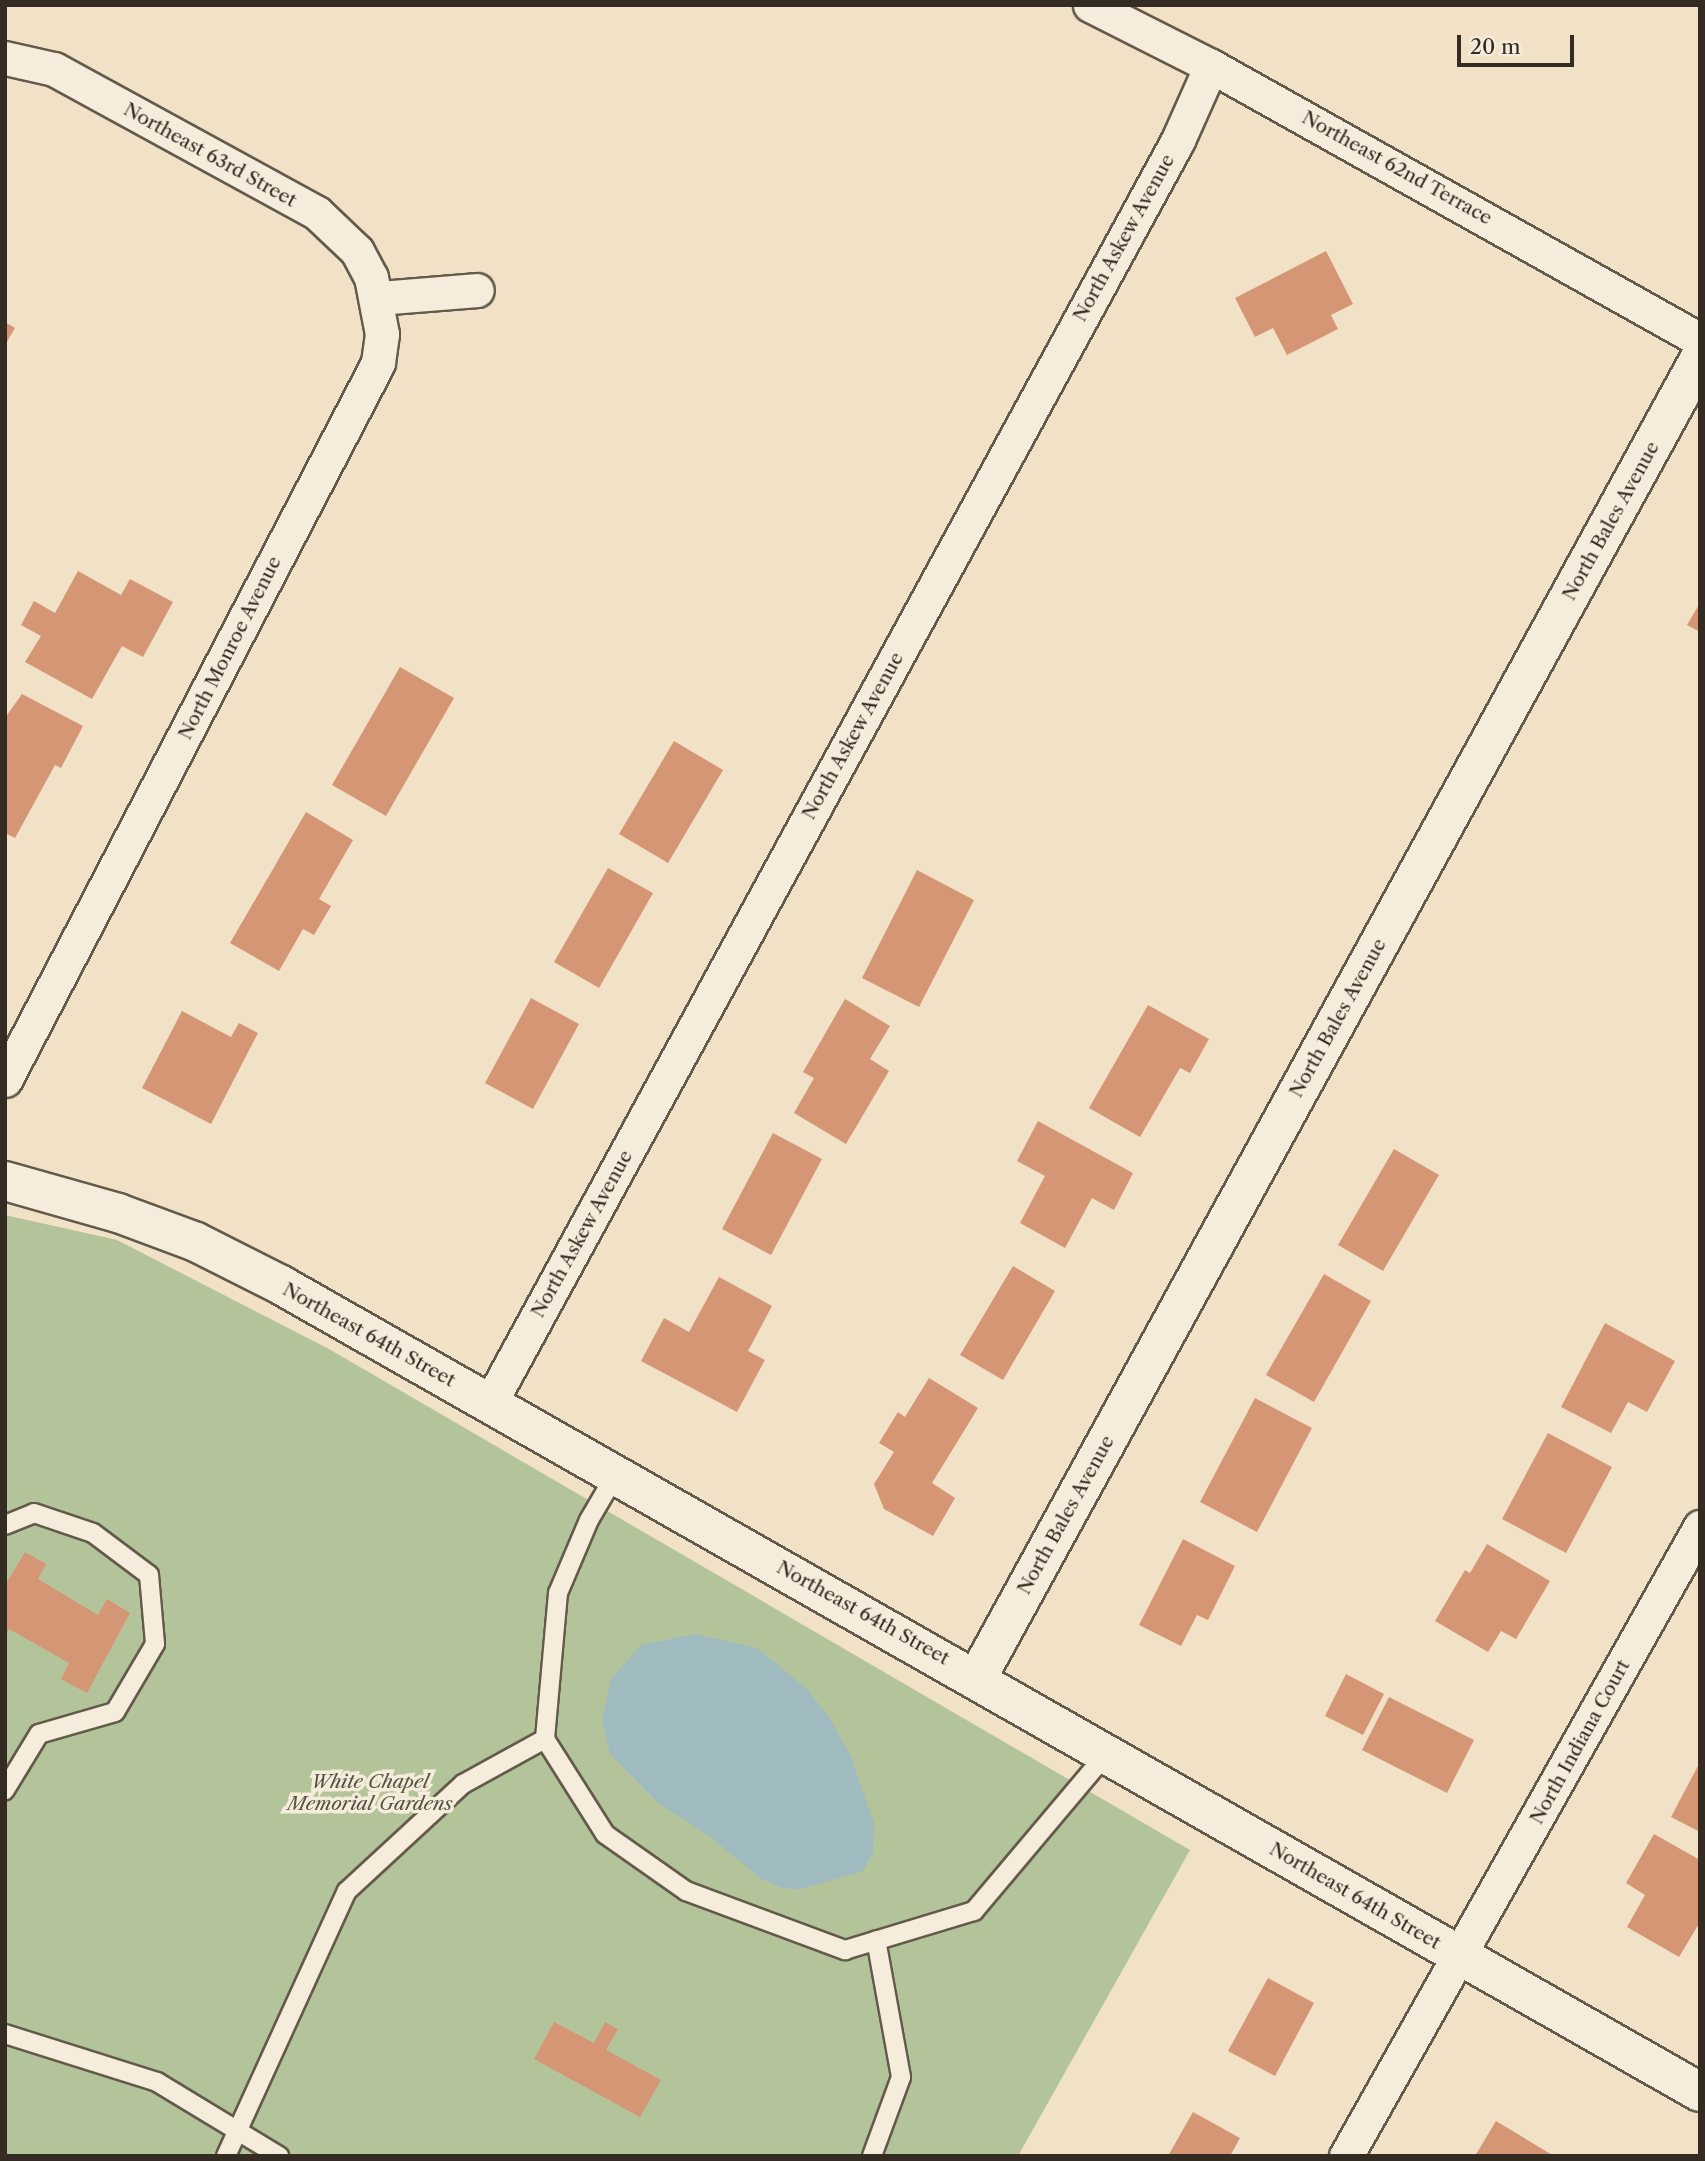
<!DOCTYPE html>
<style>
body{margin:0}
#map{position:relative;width:1705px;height:2161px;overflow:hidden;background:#f1e2c7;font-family:"Libre Caslon Text",serif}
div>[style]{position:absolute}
.green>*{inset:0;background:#b3c49a}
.water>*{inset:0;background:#9fbbbf}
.building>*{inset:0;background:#d59675}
.roads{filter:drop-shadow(2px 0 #635a4b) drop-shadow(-2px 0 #635a4b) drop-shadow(0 2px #635a4b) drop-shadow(0 -2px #635a4b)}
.service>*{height:18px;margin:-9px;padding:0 9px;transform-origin:9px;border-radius:9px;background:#f6ecdb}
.minor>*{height:33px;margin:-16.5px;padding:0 16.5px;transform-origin:16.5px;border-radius:16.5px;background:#f6ecdb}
.tertiary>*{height:38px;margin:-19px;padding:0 19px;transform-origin:19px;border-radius:19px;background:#f6ecdb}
span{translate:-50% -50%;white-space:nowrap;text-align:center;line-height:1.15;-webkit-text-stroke:7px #f6ecdb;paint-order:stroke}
.street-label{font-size:19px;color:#342c22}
.park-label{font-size:19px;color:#545240;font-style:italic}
.frame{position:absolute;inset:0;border:7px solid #342c22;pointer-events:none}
.scale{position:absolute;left:1457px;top:35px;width:117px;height:32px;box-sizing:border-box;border:4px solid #342c22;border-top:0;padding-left:9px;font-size:21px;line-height:24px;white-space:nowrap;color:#342c22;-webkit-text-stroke:5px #f6ecdb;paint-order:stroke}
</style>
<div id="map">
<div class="green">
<i style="clip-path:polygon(5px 1215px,117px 1240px,329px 1349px,1190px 1850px,1018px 2156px,5px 2156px)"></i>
</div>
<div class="water">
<i style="clip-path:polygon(695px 1634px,757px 1648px,808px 1690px,828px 1716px,850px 1754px,874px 1823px,873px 1852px,863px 1871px,801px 1889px,782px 1888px,760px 1878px,708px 1835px,658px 1803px,610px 1754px,602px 1721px,611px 1679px,641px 1645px)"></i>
</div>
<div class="building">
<i style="clip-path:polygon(1326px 251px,1353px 304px,1331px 315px,1338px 329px,1287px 355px,1273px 328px,1255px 337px,1235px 298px)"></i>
<i style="clip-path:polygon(5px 322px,15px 328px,5px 345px)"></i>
<i style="clip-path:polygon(78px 571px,121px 595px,130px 579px,173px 602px,143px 657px,122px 646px,92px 699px,25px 662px,41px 636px,21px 625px,34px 601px,55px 613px)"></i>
<i style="clip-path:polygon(1700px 603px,1700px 632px,1687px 625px)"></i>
<i style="clip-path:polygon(400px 667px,454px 698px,386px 816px,332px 785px)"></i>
<i style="clip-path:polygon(22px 694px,83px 726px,61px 768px,55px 765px,15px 838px,5px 833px,5px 718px)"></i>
<i style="clip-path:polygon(674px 741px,723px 770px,668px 863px,619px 834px)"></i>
<i style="clip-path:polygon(306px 812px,353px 840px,319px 899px,331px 906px,314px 935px,303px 929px,279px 971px,230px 943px)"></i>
<i style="clip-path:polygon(608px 868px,653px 893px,599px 988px,554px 962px)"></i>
<i style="clip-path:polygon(917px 870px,974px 900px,919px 1007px,862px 978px)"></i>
<i style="clip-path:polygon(531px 998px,579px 1024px,533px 1109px,485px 1083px)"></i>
<i style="clip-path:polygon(845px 999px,890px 1026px,870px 1059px,889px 1071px,846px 1144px,794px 1113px,814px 1078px,803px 1072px)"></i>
<i style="clip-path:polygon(1148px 1005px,1209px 1039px,1190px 1073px,1180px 1068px,1140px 1137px,1089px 1108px)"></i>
<i style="clip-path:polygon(182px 1011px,231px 1037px,239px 1023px,258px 1033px,211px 1124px,142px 1088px)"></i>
<i style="clip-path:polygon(1038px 1121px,1133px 1173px,1114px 1210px,1092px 1198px,1065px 1248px,1020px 1223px,1045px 1176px,1017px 1161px)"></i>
<i style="clip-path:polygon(773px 1133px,822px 1159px,771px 1255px,722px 1229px)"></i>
<i style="clip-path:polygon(1394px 1149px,1439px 1175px,1383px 1271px,1338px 1245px)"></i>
<i style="clip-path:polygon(1013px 1266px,1055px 1291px,1003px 1380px,960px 1355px)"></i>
<i style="clip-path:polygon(1324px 1274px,1371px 1301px,1314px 1402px,1266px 1375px)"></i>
<i style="clip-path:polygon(719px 1277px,772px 1306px,748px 1351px,765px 1360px,737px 1412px,641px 1361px,664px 1318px,689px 1332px)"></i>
<i style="clip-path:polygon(1605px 1323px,1675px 1361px,1647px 1412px,1628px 1402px,1611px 1433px,1561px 1407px)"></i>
<i style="clip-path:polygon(929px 1378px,978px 1408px,932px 1483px,955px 1498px,933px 1536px,884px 1509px,874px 1484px,894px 1452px,879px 1443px,898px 1412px,905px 1417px)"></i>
<i style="clip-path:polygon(1255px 1398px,1312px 1428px,1257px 1532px,1200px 1502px)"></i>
<i style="clip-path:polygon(1548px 1433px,1612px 1467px,1566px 1553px,1502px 1519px)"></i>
<i style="clip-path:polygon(1183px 1539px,1235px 1566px,1208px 1620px,1197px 1615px,1181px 1646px,1139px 1625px)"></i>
<i style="clip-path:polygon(1487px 1544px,1550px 1581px,1516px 1639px,1501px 1631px,1488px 1652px,1435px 1621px,1465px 1570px,1470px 1573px)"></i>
<i style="clip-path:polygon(25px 1552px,46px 1564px,38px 1579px,98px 1615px,107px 1599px,130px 1613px,87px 1693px,61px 1679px,69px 1663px,9px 1629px,5px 1636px,5px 1585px)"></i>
<i style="clip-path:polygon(1346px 1674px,1384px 1694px,1363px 1735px,1325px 1716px)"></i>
<i style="clip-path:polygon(1389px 1697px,1474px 1740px,1447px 1793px,1362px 1750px)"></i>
<i style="clip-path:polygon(1700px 1762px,1700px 1832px,1671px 1817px)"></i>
<i style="clip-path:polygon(1654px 1834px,1700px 1860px,1700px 1922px,1679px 1957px,1627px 1927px,1645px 1895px,1626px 1883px)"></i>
<i style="clip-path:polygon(1268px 1978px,1314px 2003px,1275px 2076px,1228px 2051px)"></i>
<i style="clip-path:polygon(554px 2022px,594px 2043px,605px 2022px,618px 2029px,606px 2050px,661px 2080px,640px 2117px,534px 2059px)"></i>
<i style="clip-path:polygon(1193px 2112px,1240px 2138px,1230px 2156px,1168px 2156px)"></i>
<i style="clip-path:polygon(1496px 2121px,1554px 2156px,1475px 2156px)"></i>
</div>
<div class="roads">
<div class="service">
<i style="left:616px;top:1474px;width:53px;rotate:120.4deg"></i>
<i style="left:589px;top:1520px;width:79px;rotate:113deg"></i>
<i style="left:558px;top:1593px;width:147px;rotate:95.1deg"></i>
<i style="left:545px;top:1739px;width:112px;rotate:57.7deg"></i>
<i style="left:605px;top:1834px;width:99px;rotate:35.1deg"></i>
<i style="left:686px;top:1891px;width:170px;rotate:20.4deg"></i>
<i style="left:845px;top:1950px;width:135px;rotate:-16.8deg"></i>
<i style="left:974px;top:1911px;width:207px;rotate:-49.9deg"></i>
<i style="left:5px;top:1525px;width:31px;rotate:-22deg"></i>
<i style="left:34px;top:1513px;width:62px;rotate:18.7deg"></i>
<i style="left:93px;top:1533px;width:70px;rotate:36.9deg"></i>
<i style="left:149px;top:1575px;width:69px;rotate:85deg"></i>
<i style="left:155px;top:1644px;width:79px;rotate:120.5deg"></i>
<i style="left:115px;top:1712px;width:79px;rotate:163.9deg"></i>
<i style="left:39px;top:1734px;width:66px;rotate:121.3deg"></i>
<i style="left:5px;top:2034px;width:159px;rotate:17.5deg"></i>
<i style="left:157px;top:2082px;width:143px;rotate:31.2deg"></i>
<i style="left:226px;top:2156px;width:291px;rotate:-65.5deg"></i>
<i style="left:347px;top:1891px;width:158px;rotate:-42.7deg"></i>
<i style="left:463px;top:1784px;width:94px;rotate:-28.8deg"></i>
<i style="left:872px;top:2156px;width:84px;rotate:-69.8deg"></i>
<i style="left:901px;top:2077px;width:139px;rotate:-100.3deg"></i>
</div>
<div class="minor">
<i style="left:1090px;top:5px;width:136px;rotate:26.8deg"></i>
<i style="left:1211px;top:66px;width:561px;rotate:29.26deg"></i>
<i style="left:5px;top:58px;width:50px;rotate:12.7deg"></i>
<i style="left:54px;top:69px;width:300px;rotate:28.7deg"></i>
<i style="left:317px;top:213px;width:55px;rotate:43.5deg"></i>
<i style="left:357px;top:251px;width:30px;rotate:62deg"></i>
<i style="left:371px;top:277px;width:58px;rotate:79.1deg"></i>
<i style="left:382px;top:334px;width:29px;rotate:98deg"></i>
<i style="left:378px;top:363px;width:808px;rotate:117.48deg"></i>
<i style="left:378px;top:298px;width:99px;rotate:-4.6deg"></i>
<i style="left:490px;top:1403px;width:1438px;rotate:-61.42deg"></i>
<i style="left:1178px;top:140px;width:81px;rotate:-66deg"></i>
<i style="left:1346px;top:2156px;width:722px;rotate:-60.63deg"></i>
</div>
<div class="tertiary">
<i style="left:5px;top:1181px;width:117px;rotate:15.8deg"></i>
<i style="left:118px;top:1213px;width:83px;rotate:20.4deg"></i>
<i style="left:196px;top:1242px;width:95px;rotate:26.8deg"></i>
<i style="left:281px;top:1285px;width:1632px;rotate:29.63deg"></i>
<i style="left:977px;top:1678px;width:1505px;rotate:-61.29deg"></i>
</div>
</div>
<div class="street-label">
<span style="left:210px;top:155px;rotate:29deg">Northeast 63rd Street</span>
<span style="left:1397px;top:168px;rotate:29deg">Northeast 62nd Terrace</span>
<span style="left:1124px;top:238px;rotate:-61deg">North Askew Avenue</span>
<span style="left:1611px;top:521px;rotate:-61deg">North Bales Avenue</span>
<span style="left:230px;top:648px;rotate:-63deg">North Monroe Avenue</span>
<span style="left:853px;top:736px;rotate:-61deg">North Askew Avenue</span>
<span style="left:1338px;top:1018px;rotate:-61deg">North Bales Avenue</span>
<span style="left:582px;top:1234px;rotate:-61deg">North Askew Avenue</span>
<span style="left:369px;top:1335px;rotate:29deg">Northeast 64th Street</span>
<span style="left:1066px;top:1515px;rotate:-61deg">North Bales Avenue</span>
<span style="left:863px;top:1613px;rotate:29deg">Northeast 64th Street</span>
<span style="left:1580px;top:1742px;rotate:-61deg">North Indiana Court</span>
<span style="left:1355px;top:1896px;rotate:30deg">Northeast 64th Street</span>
</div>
<div class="park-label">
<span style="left:370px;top:1793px">White Chapel<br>Memorial Gardens</span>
</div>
<div class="frame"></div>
<div class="scale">20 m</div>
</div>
